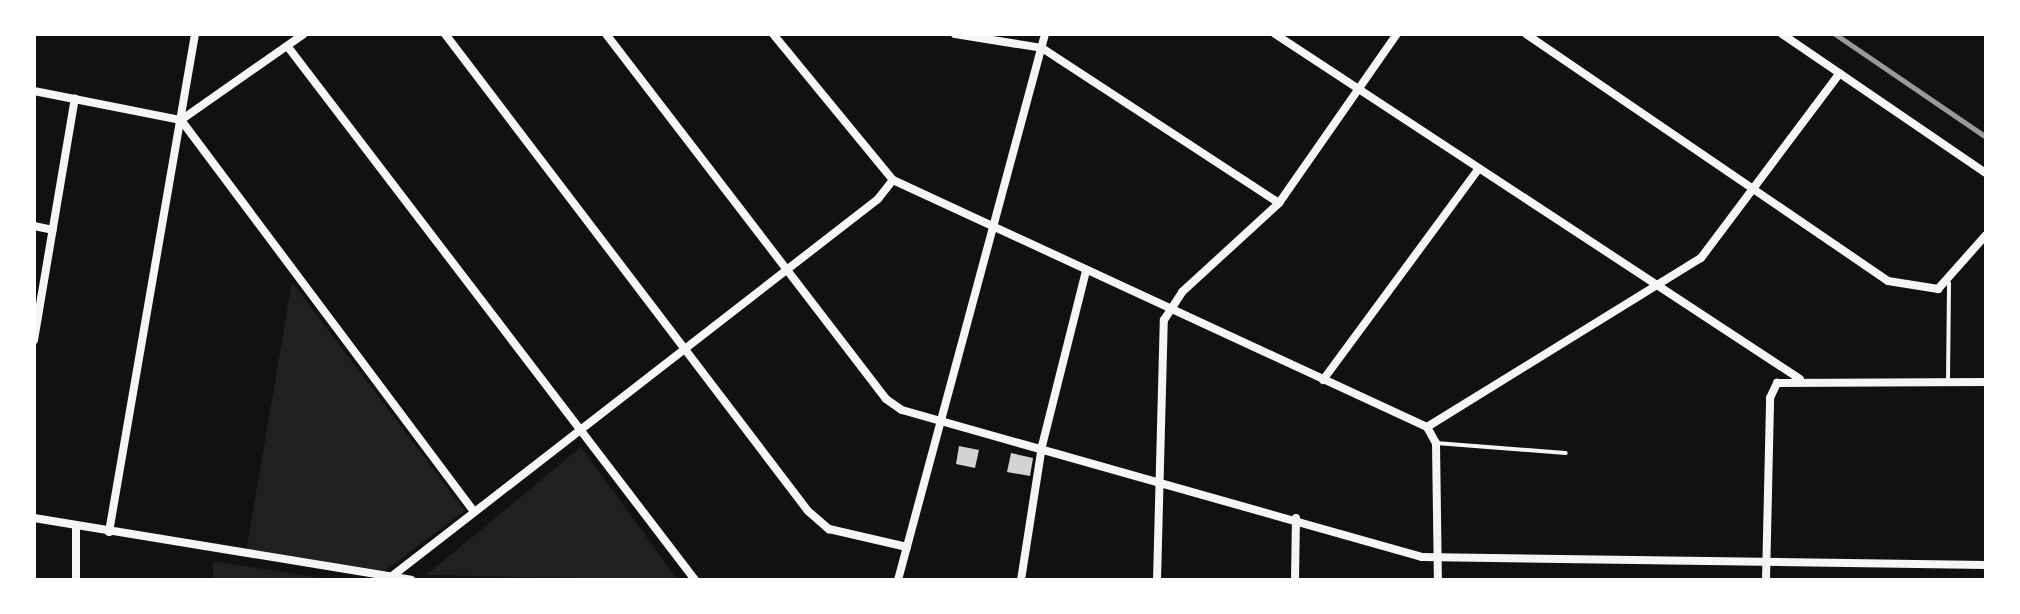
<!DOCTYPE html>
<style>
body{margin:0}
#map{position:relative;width:2020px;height:614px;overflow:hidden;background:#111;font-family:Jost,sans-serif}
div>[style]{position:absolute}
.green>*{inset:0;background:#202020}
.building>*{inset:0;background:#d3d3d3}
.service>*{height:4px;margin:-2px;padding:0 2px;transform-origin:2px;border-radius:2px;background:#f5f5f5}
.minor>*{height:8px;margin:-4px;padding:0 4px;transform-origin:4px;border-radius:4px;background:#f5f5f5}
.rail>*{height:5px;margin:-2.5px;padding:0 2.5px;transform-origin:2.5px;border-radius:2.5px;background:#9a9a9a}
span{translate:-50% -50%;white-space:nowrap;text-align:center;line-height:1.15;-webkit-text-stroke:6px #fff;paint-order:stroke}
.frame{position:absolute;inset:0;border:36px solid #fff;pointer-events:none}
</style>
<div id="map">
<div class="green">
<i style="clip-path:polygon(292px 282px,465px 511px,383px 572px,246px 552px)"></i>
<i style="clip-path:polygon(581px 447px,678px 580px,426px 575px)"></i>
<i style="clip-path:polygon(213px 561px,333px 580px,213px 580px)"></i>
</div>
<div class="building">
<i style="clip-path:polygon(959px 446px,979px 450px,975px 468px,956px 464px)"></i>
<i style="clip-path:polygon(1011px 453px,1033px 458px,1030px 476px,1007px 472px)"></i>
</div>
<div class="service">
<i style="left:1948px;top:381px;width:98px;rotate:-89.4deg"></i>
<i style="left:1436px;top:443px;width:130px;rotate:4.4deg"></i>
</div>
<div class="minor">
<i style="left:445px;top:34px;width:599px;rotate:52.73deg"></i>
<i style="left:808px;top:511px;width:28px;rotate:41deg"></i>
<i style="left:829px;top:529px;width:80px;rotate:13deg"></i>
<i style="left:606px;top:34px;width:460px;rotate:52.5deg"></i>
<i style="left:886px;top:399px;width:19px;rotate:35deg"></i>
<i style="left:902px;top:410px;width:540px;rotate:15.79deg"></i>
<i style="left:1422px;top:557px;width:564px;rotate:0.81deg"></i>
<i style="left:773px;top:34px;width:189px;rotate:50.6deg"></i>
<i style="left:893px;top:180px;width:588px;rotate:24.82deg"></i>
<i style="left:1427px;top:427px;width:18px;rotate:61deg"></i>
<i style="left:1436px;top:443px;width:137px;rotate:89.2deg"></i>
<i style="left:955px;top:34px;width:88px;rotate:9.1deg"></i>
<i style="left:1042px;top:48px;width:283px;rotate:33.2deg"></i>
<i style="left:1275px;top:34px;width:628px;rotate:33.31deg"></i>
<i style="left:1526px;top:34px;width:438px;rotate:34.3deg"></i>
<i style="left:1888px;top:281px;width:51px;rotate:9.1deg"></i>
<i style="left:1938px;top:289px;width:72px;rotate:-48.4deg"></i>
<i style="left:1782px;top:34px;width:247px;rotate:34.3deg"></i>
<i style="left:288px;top:47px;width:671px;rotate:52.63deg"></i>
<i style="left:34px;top:91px;width:150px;rotate:11.2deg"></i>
<i style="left:181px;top:120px;width:487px;rotate:53.2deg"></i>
<i style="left:181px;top:120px;width:150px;rotate:-35deg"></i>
<i style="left:34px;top:226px;width:19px;rotate:12deg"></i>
<i style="left:34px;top:340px;width:245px;rotate:-80.4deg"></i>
<i style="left:1323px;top:380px;width:260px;rotate:-53.6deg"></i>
<i style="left:1427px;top:427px;width:322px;rotate:-31.7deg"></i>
<i style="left:1701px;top:258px;width:231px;rotate:-53.1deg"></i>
<i style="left:34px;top:518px;width:382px;rotate:9.3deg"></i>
<i style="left:109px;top:532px;width:505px;rotate:-80.2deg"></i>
<i style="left:76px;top:580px;width:54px;rotate:-90deg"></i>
<i style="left:387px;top:580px;width:621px;rotate:-37.81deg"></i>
<i style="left:878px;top:199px;width:24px;rotate:-52deg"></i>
<i style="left:898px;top:580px;width:565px;rotate:-74.93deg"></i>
<i style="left:1021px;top:580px;width:136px;rotate:-81.1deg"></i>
<i style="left:1042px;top:446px;width:180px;rotate:-75.9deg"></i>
<i style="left:1157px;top:580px;width:260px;rotate:-88.5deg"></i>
<i style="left:1164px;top:320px;width:33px;rotate:-57deg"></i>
<i style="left:1182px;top:292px;width:132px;rotate:-42.5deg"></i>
<i style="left:1279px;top:203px;width:206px;rotate:-55.1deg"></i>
<i style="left:1295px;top:580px;width:62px;rotate:-89.1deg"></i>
<i style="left:1766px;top:580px;width:182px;rotate:-88.7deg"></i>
<i style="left:1770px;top:398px;width:17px;rotate:-65deg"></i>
<i style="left:1777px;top:383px;width:209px;rotate:-0.3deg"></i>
</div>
<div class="rail">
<i style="left:1835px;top:34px;width:183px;rotate:34.3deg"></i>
</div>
<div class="frame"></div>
</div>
